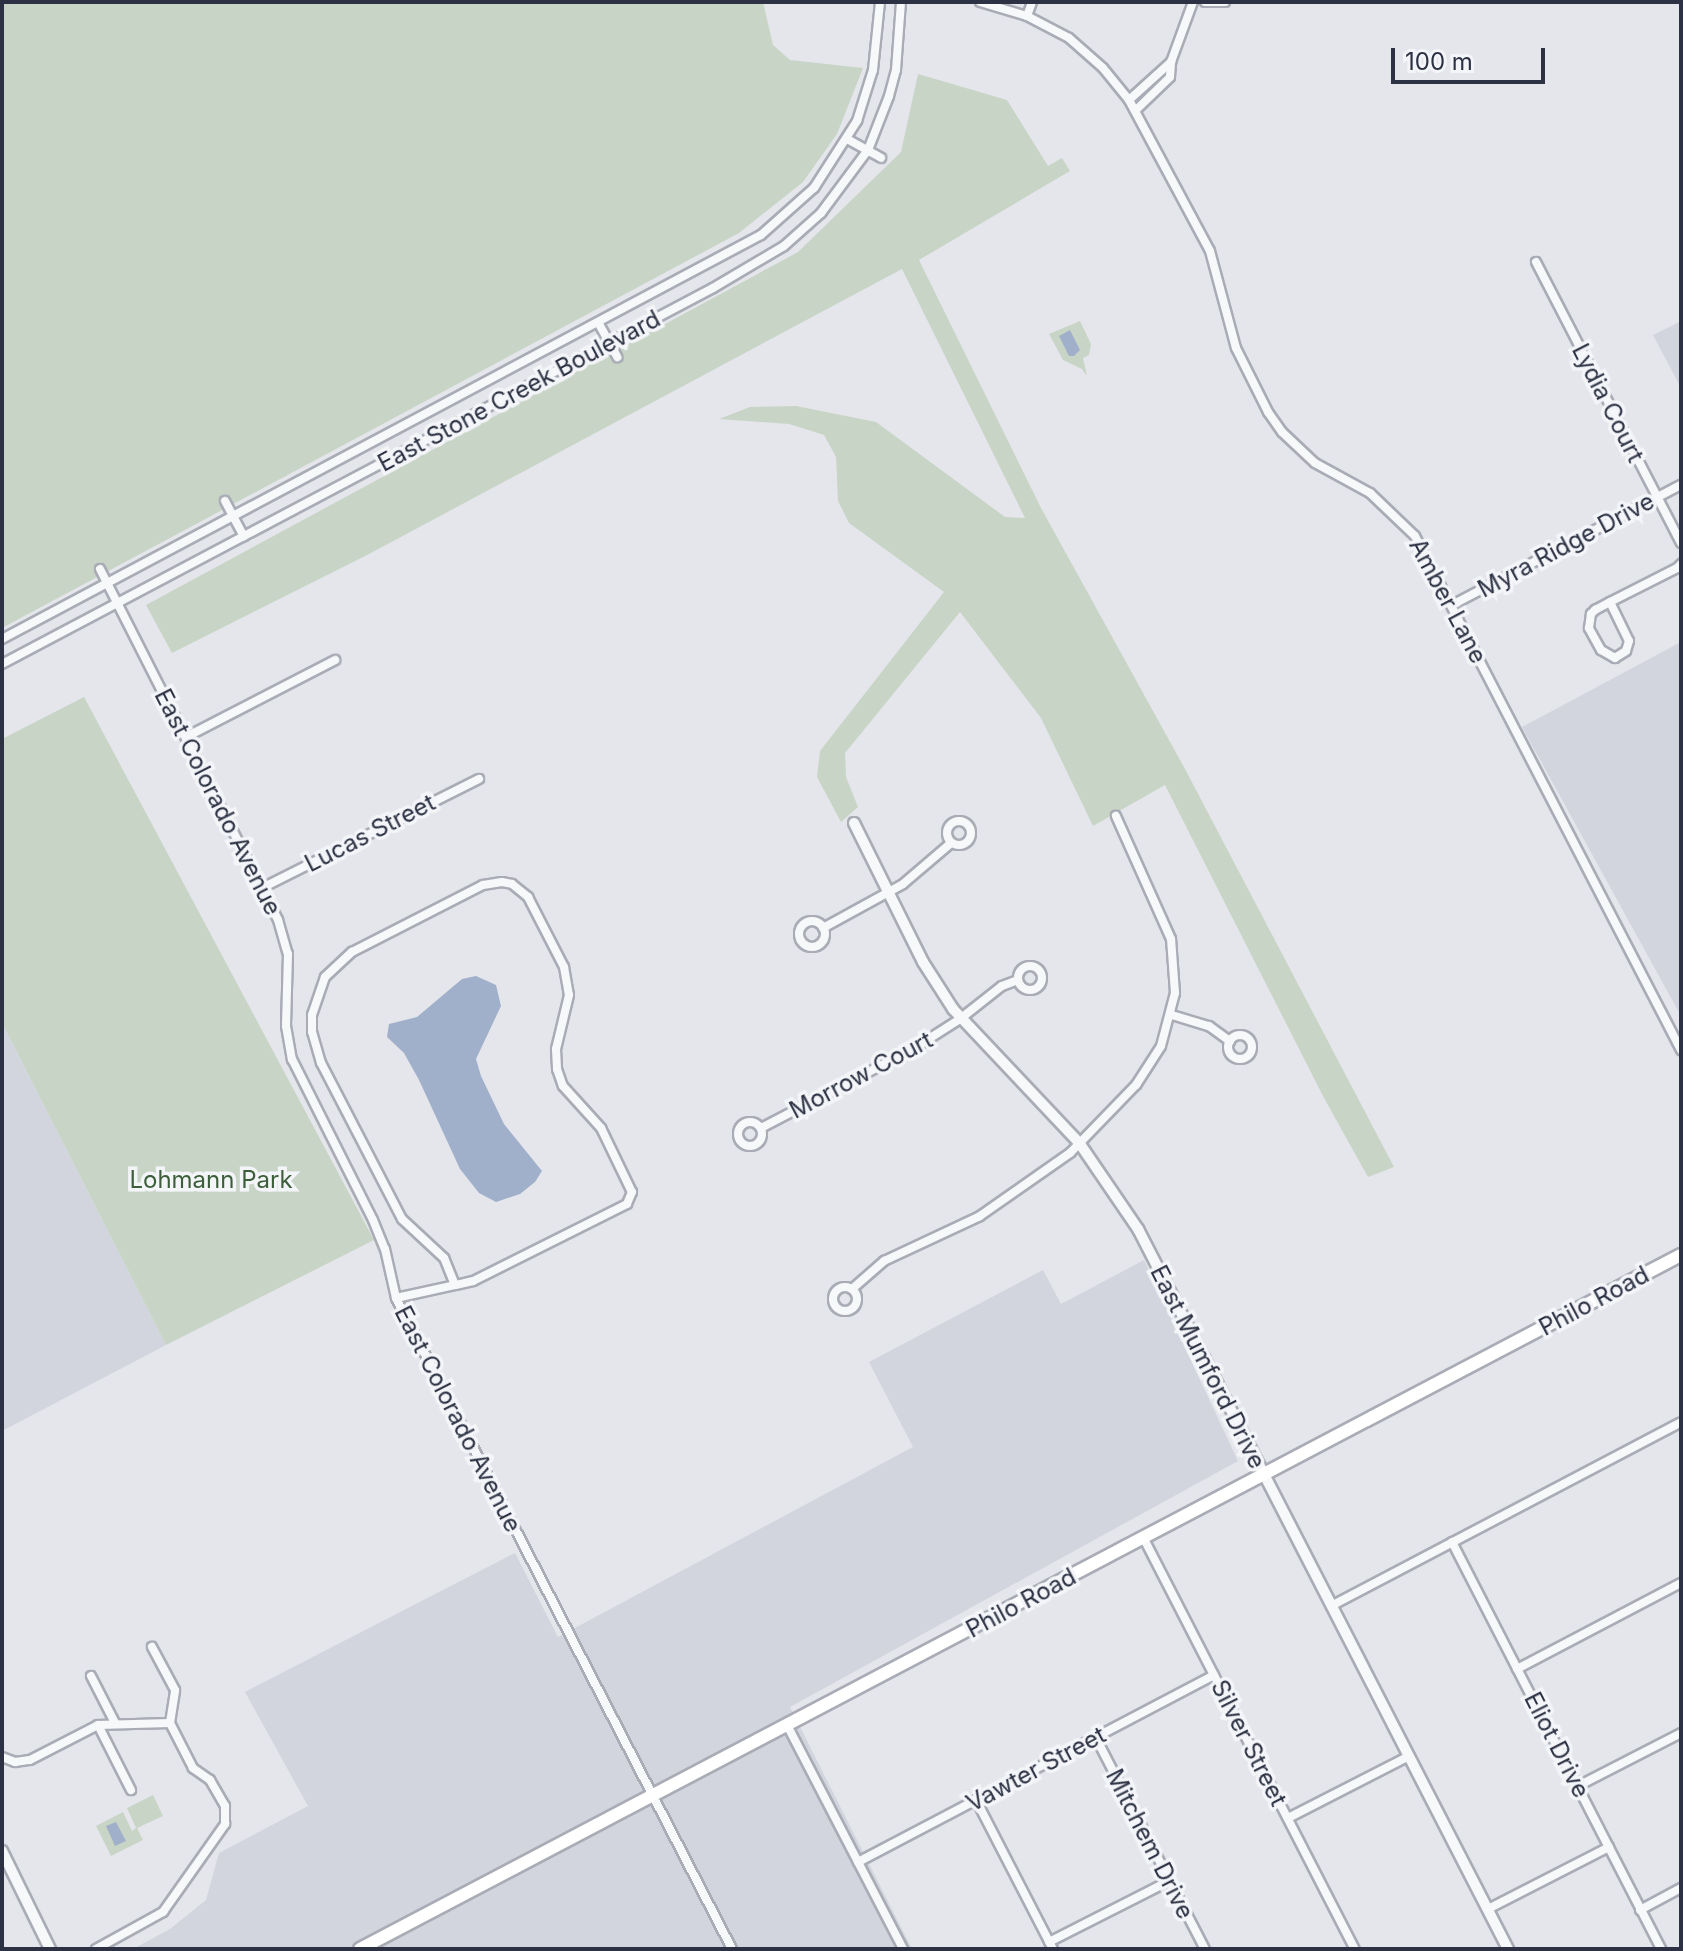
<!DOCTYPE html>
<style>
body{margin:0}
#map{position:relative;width:1683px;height:1951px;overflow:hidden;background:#e4e6eb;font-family:Inter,sans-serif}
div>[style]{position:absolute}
.built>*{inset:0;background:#d2d5dd}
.green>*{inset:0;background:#c8d5c6}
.water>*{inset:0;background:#a1b0ca}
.roads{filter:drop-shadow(2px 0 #a9acb5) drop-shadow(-2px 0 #a9acb5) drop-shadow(0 2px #a9acb5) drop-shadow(0 -2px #a9acb5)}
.minor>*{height:8px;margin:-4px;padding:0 4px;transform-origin:4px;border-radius:4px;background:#f7f8fa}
.minor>.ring{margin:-4px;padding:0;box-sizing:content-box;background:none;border:8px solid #f7f8fa;border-radius:50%}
.tertiary>*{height:10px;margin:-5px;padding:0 5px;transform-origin:5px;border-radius:5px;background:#f7f8fa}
.secondary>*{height:12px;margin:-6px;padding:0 6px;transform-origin:6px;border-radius:6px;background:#fff}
span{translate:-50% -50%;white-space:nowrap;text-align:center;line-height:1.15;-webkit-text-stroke:7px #f4f5f9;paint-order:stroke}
.street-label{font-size:24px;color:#2c3243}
.park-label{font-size:24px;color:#3c5f3a}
.frame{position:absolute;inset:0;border:4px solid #2c3243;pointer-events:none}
.scale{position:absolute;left:1391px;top:48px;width:154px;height:36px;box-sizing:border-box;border:4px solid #2c3243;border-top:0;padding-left:10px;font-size:24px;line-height:28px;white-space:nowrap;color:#2c3243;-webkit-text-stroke:6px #f4f5f9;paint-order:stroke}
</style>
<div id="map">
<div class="built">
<i style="clip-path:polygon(1681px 321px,1681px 388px,1653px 335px)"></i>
<i style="clip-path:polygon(1681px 642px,1681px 1016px,1522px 727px)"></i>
<i style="clip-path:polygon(2px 1023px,166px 1345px,2px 1431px)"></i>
<i style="clip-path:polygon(1144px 1260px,1238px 1461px,790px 1707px,912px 1949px,133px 1949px,170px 1929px,206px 1900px,219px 1853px,308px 1806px,245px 1692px,515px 1553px,558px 1637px,913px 1447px,869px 1362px,1043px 1270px,1061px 1304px)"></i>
</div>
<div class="green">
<i style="clip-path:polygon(2px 2px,763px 2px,773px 45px,790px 60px,863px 68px,837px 134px,803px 182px,739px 233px,2px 628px)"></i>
<i style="clip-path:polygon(918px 74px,1007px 100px,1048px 166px,1062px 158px,1070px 171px,919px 260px,1041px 508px,1185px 769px,1394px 1167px,1368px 1177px,1324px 1098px,1165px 785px,1093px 826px,1041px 718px,960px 612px,845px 753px,846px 777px,858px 807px,841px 822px,817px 777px,820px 751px,944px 592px,849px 523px,838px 501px,836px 457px,824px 435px,789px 424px,719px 419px,750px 407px,796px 406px,876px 422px,1005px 517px,1025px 518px,902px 269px,369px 554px,172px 653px,146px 605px,798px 252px,901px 152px)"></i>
<i style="clip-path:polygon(1080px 321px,1091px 344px,1089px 355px,1083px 358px,1087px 376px,1082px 369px,1063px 360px,1049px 334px)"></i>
<i style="clip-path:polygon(84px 697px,374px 1240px,166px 1345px,2px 1023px,2px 739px)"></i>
<i style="clip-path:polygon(153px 1795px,163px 1816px,137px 1828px,143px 1840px,111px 1856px,96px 1826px,123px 1812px,132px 1831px,136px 1828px,127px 1808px)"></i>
</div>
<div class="water">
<i style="clip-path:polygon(1070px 330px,1080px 350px,1074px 356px,1069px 356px,1059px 336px)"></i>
<i style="clip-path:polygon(476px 976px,496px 985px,501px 1006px,476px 1059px,481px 1076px,504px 1124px,542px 1171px,535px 1182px,520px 1194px,496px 1202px,479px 1193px,460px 1169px,419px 1080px,404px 1053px,387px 1037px,389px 1024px,417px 1017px,462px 979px)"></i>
<i style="clip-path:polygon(116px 1822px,126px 1841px,115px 1846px,106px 1826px)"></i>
</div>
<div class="roads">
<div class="minor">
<i style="left:980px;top:2px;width:49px;rotate:16.6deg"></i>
<i style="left:1027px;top:16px;width:47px;rotate:27.6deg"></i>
<i style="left:1069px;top:38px;width:45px;rotate:41.4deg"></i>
<i style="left:1103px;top:68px;width:41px;rotate:50.9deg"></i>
<i style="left:1129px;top:100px;width:171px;rotate:61.8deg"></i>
<i style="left:1210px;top:251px;width:100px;rotate:75deg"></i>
<i style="left:1236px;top:348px;width:72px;rotate:63.4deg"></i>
<i style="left:1268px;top:412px;width:24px;rotate:55deg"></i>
<i style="left:1282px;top:432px;width:45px;rotate:43.2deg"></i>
<i style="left:1315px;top:463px;width:63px;rotate:28.6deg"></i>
<i style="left:1370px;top:493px;width:62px;rotate:43.7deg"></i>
<i style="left:1415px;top:536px;width:579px;rotate:62.64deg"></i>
<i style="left:1205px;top:2px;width:20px"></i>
<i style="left:1027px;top:16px;width:15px;rotate:-70deg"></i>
<i style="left:1129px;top:100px;width:57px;rotate:-42.1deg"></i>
<i style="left:1136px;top:110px;width:47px;rotate:-44.1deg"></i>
<i style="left:1170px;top:77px;width:15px;rotate:-86deg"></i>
<i style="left:1171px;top:62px;width:64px;rotate:-69.9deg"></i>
<i style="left:847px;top:139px;width:39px;rotate:29deg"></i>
<i style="left:1536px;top:262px;width:316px;rotate:62.7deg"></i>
<i style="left:599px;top:324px;width:38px;rotate:61deg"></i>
<i style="left:225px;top:501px;width:40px;rotate:62deg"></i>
<i style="left:100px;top:569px;width:394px;rotate:63.1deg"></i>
<i style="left:278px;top:920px;width:35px;rotate:74deg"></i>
<i style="left:288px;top:954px;width:72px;rotate:91.6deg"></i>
<i style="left:286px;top:1026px;width:34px;rotate:80deg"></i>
<i style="left:292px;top:1059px;width:180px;rotate:63.3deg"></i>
<i style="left:373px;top:1220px;width:31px;rotate:68deg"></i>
<i style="left:385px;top:1249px;width:50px;rotate:77.3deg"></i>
<i style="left:396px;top:1298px;width:733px;rotate:62.7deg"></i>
<i style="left:1610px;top:602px;width:43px;rotate:64deg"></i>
<i style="left:1629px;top:641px;width:10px;rotate:107deg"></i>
<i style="left:1626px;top:651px;width:13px;rotate:148deg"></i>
<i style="left:1615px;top:658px;width:16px;rotate:-150deg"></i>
<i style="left:1601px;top:650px;width:25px;rotate:-119deg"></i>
<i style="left:1589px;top:628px;width:14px;rotate:-82deg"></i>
<i style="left:1591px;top:614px;width:6px;rotate:-45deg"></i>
<i style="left:1595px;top:610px;width:17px;rotate:-28deg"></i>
<i style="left:1610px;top:602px;width:75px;rotate:-26.9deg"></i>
<i style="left:1677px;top:568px;width:6px;rotate:-45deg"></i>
<i style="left:1452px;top:605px;width:259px;rotate:-27.7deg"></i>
<i style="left:2px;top:639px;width:860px;rotate:-28.03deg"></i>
<i style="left:761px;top:235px;width:71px;rotate:-41.6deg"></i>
<i style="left:814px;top:188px;width:80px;rotate:-57.3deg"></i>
<i style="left:857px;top:121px;width:53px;rotate:-72.6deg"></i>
<i style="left:873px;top:70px;width:68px;rotate:-84.1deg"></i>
<i style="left:2px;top:664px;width:804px;rotate:-27.87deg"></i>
<i style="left:713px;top:288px;width:82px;rotate:-30.6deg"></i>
<i style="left:784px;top:246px;width:50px;rotate:-41.7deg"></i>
<i style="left:821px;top:213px;width:79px;rotate:-53.3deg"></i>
<i style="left:868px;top:150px;width:58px;rotate:-68.7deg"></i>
<i style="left:889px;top:96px;width:27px;rotate:-75deg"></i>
<i style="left:896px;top:70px;width:68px;rotate:-85.8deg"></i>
<i style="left:186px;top:737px;width:168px;rotate:-27.3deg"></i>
<i class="ring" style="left:947px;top:821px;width:16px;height:16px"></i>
<i style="left:502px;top:882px;width:10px;rotate:11deg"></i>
<i style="left:512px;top:884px;width:21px;rotate:39deg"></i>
<i style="left:528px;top:897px;width:79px;rotate:62.8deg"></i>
<i style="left:564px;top:967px;width:28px;rotate:80deg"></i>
<i style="left:569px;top:995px;width:56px;rotate:103.5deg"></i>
<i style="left:556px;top:1049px;width:20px;rotate:87deg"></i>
<i style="left:557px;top:1069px;width:18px;rotate:71deg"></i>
<i style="left:563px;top:1086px;width:57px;rotate:47.9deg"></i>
<i style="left:601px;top:1128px;width:71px;rotate:64.2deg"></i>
<i style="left:632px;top:1192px;width:13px;rotate:113deg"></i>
<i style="left:627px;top:1204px;width:172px;rotate:153.4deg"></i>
<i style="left:473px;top:1281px;width:18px;rotate:167deg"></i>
<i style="left:455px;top:1285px;width:29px;rotate:-112deg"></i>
<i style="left:444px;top:1258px;width:57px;rotate:-137.1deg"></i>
<i style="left:402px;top:1219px;width:176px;rotate:-117.4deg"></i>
<i style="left:321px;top:1063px;width:32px;rotate:-106deg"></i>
<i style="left:312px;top:1032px;width:17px;rotate:-90deg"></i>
<i style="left:312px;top:1015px;width:40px;rotate:-71.1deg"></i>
<i style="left:325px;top:977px;width:37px;rotate:-43deg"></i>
<i style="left:352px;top:952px;width:147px;rotate:-27.1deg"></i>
<i style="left:483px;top:885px;width:19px;rotate:-9deg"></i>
<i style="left:262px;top:888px;width:243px;rotate:-26.7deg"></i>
<i class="ring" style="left:799px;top:921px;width:18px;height:18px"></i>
<i style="left:823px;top:928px;width:91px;rotate:-28.8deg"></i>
<i style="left:903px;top:884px;width:63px;rotate:-40.5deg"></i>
<i class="ring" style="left:1018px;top:966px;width:16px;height:16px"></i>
<i style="left:1172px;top:1015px;width:39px;rotate:17deg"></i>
<i style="left:1209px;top:1026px;width:26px;rotate:36deg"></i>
<i class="ring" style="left:1228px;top:1035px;width:16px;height:16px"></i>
<i class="ring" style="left:738px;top:1122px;width:16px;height:16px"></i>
<i style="left:761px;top:1128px;width:171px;rotate:-27.5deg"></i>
<i style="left:913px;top:1049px;width:56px;rotate:-32.6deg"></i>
<i style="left:960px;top:1019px;width:53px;rotate:-38.2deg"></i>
<i style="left:1002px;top:986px;width:17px;rotate:-21deg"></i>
<i class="ring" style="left:833px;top:1287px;width:16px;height:16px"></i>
<i style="left:852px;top:1289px;width:43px;rotate:-41.2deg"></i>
<i style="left:884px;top:1261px;width:106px;rotate:-25.1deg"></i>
<i style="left:980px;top:1216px;width:110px;rotate:-35deg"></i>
<i style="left:1070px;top:1153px;width:95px;rotate:-45.9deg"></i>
<i style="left:1136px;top:1085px;width:46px;rotate:-57.3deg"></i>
<i style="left:1161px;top:1046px;width:55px;rotate:-75.2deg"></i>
<i style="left:1175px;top:993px;width:54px;rotate:-94.2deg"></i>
<i style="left:1171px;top:939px;width:135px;rotate:-114.1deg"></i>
<i style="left:396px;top:1298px;width:60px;rotate:-12.4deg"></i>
<i style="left:1143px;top:1537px;width:463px;rotate:62.8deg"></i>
<i style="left:1452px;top:1542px;width:458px;rotate:62.8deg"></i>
<i style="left:1331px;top:1606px;width:395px;rotate:-27.7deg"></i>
<i style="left:1517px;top:1669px;width:185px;rotate:-27.7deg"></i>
<i style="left:91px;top:1676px;width:53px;rotate:62.9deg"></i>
<i style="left:98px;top:1725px;width:73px;rotate:63.1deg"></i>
<i style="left:787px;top:1725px;width:252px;rotate:62.6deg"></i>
<i style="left:1096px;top:1738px;width:237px;rotate:62.7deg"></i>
<i style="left:2px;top:1757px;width:14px;rotate:21deg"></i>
<i style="left:15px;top:1762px;width:15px;rotate:-8deg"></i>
<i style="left:30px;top:1760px;width:76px;rotate:-27.2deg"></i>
<i style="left:98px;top:1725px;width:72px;rotate:-1.6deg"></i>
<i style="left:1578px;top:1786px;width:116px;rotate:-27.2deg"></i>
<i style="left:976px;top:1800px;width:168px;rotate:62.7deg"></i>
<i style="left:1288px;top:1818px;width:136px;rotate:-27.1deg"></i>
<i style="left:858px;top:1862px;width:402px;rotate:-27.7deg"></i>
<i style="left:1488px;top:1909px;width:136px;rotate:-27.1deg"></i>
<i style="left:1640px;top:1910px;width:47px;rotate:-28.2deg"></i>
<i style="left:1049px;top:1942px;width:135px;rotate:-26.9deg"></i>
<i style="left:96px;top:1949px;width:77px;rotate:-28.9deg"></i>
<i style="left:163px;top:1912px;width:108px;rotate:-54.8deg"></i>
<i style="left:225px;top:1824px;width:18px;rotate:-90deg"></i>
<i style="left:225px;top:1806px;width:30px;rotate:-120deg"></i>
<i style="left:210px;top:1780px;width:21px;rotate:-145deg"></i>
<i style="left:193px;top:1768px;width:51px;rotate:-117.1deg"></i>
<i style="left:170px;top:1723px;width:33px;rotate:-81deg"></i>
<i style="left:175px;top:1690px;width:49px;rotate:-118.1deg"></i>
</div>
<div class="tertiary">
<i style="left:854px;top:823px;width:155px;rotate:63.6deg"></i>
<i style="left:923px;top:962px;width:56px;rotate:57.4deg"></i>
<i style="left:953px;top:1009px;width:185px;rotate:46.7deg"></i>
<i style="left:1080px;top:1144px;width:103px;rotate:55.7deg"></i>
<i style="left:1138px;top:1229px;width:810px;rotate:62.8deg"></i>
<i style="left:2px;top:1851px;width:109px;rotate:63.9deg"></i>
</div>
<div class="secondary">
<i style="left:360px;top:1949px;width:1492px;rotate:-27.72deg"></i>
</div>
</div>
<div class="street-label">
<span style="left:519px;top:391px;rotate:-28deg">East Stone Creek Boulevard</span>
<span style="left:1608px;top:403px;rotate:63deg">Lydia Court</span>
<span style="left:1566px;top:545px;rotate:-28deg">Myra Ridge Drive</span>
<span style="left:1448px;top:601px;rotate:62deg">Amber Lane</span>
<span style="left:218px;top:802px;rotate:63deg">East Colorado Avenue</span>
<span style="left:370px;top:833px;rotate:-27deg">Lucas Street</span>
<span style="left:861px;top:1075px;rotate:-28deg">Morrow Court</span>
<span style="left:1594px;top:1301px;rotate:-28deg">Philo Road</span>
<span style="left:1208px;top:1367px;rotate:63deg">East Mumford Drive</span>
<span style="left:458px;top:1419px;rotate:63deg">East Colorado Avenue</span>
<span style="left:1021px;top:1603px;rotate:-28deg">Philo Road</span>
<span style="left:1249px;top:1743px;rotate:63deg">Silver Street</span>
<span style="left:1557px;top:1745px;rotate:63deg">Eliot Drive</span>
<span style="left:1036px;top:1769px;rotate:-28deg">Vawter Street</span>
<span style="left:1150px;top:1844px;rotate:63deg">Mitchem Drive</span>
</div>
<div class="park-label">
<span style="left:211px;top:1180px">Lohmann Park</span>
</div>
<div class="frame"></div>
<div class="scale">100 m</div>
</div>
